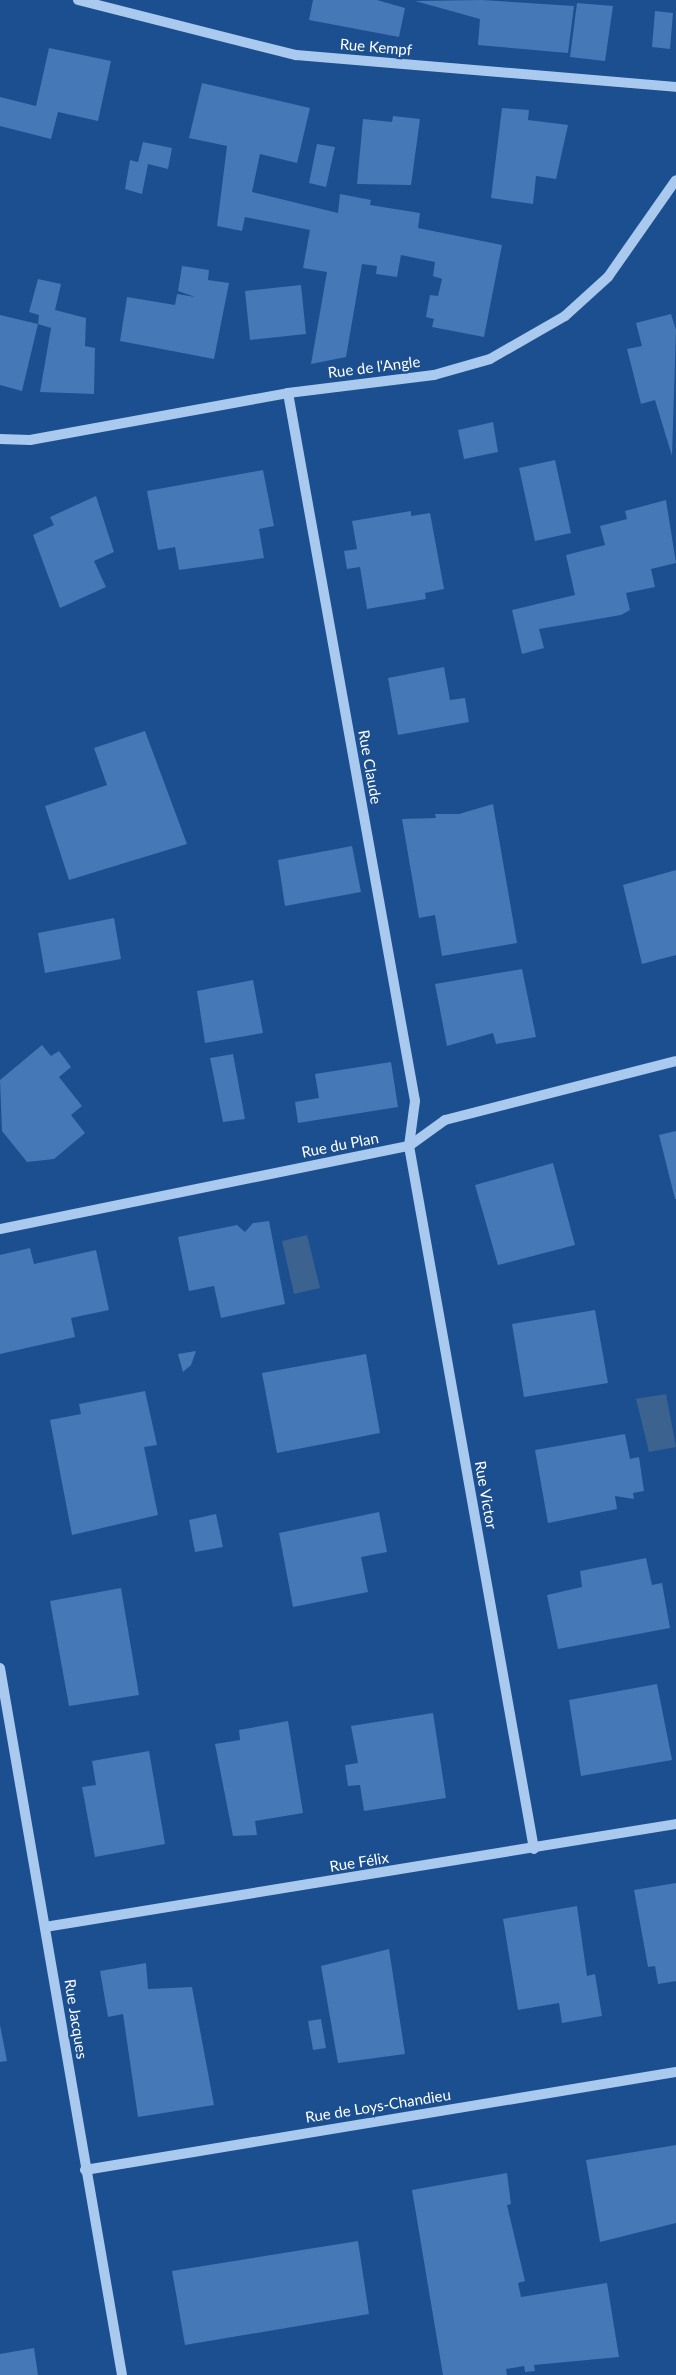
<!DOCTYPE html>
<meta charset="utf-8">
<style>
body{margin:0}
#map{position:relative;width:676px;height:2375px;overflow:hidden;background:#1b4f8f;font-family:Lato,sans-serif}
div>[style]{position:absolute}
.water>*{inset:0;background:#3c6290}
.building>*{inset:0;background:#4478b7}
.minor>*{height:10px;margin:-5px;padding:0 5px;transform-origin:5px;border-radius:5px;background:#a9c9ee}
span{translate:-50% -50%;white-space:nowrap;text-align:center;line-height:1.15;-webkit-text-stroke:4.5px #1b4f8f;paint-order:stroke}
.street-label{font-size:15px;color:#fff}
</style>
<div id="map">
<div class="water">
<i style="clip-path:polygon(307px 1235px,320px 1288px,294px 1294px,282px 1241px)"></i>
<i style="clip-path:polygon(666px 1394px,676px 1447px,649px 1452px,636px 1399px)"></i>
</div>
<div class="building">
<i style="clip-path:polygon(313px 0,377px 0,405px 8px,399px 37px,309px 20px)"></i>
<i style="clip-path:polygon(482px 0,574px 6px,568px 53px,478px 45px,480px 19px,415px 1px)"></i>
<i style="clip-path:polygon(577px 3px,613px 6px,605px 61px,570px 57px)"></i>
<i style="clip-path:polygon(655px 11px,673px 13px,670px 49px,652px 47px)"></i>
<i style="clip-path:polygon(49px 48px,111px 61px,98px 121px,58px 112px,51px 139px,0 126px,0 97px,36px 106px)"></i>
<i style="clip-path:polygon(202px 83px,310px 108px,297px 163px,260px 154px,252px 192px,338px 213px,340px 194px,371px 200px,370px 205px,420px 213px,418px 228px,502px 245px,484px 337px,432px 327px,434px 319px,426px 317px,430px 295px,438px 296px,442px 279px,433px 276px,435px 262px,401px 255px,397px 277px,376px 274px,377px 266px,362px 264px,346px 357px,311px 364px,327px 272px,303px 268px,310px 230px,245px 217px,242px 231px,217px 226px,227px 146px,189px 138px)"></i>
<i style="clip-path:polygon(502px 108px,529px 110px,528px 120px,568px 125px,556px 179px,536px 176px,533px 204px,491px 198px)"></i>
<i style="clip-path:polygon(393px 116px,420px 119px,411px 185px,357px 184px,363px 119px,392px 122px)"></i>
<i style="clip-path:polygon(143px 142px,172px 148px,168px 169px,148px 164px,142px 194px,125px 189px,130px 160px,138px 162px)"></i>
<i style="clip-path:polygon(317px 144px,335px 147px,326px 187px,309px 183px)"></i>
<i style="clip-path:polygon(182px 266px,209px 270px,208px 280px,229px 283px,214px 359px,120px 341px,127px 297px,175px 305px,177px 294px,195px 297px,178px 291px)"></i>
<i style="clip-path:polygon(38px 279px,61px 284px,55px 310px,86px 318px,85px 346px,95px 348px,94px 394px,40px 392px,51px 328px,38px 324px,39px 315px,29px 312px)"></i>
<i style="clip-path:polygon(301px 285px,306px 334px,250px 340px,245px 291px)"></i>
<i style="clip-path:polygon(671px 314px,676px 330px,672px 456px,655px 400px,641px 404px,627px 349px,642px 346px,636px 323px)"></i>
<i style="clip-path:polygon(0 315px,38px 324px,22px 391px,0 385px)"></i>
<i style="clip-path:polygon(493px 422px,498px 452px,464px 459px,458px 430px)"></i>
<i style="clip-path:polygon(555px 460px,571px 533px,535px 541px,519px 468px)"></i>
<i style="clip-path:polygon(263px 470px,274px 526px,259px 529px,264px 558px,179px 570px,175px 547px,158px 550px,147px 491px)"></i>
<i style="clip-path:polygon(96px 496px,114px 552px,94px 561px,106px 587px,60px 608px,33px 535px,54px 525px,50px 517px)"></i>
<i style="clip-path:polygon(666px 500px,676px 563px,651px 569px,655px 587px,626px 593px,630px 610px,621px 615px,539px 629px,544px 648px,522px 654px,512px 610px,575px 595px,566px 555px,605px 545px,600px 526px,627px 519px,625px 511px)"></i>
<i style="clip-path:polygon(411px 511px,411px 516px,430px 513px,444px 589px,425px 593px,426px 599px,367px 609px,360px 567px,347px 569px,344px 551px,357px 549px,352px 521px)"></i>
<i style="clip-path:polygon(444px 667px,450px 700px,465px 698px,469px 722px,398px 735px,388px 678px)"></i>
<i style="clip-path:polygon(145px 731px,187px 844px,69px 880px,45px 806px,107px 785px,94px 748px)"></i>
<i style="clip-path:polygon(493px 804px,517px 943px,442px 956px,435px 915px,419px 918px,402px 819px,436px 818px,435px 814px,459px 814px)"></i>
<i style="clip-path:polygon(352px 846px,361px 892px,285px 906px,278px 860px)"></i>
<i style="clip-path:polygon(676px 870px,676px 955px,642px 964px,623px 885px)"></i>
<i style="clip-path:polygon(114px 918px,121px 959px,45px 973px,38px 933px)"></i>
<i style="clip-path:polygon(522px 969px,536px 1037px,496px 1044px,493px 1033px,447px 1046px,435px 984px)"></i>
<i style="clip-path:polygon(253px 980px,263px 1033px,205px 1043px,197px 991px)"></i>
<i style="clip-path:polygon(42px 1045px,51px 1056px,59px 1051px,71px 1067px,59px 1077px,82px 1106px,71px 1115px,85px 1133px,54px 1159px,27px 1162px,2px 1131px,0 1080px)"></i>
<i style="clip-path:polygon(233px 1054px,245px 1119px,223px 1122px,210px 1058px)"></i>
<i style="clip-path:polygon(391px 1062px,398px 1107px,298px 1123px,295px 1102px,319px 1098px,315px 1074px)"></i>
<i style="clip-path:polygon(676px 1131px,676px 1199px,675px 1199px,659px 1135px)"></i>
<i style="clip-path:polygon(553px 1163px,575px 1245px,498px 1265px,475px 1185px)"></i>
<i style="clip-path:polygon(269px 1221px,285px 1304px,221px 1318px,214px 1286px,189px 1291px,178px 1237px,237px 1225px,245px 1232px,253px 1223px)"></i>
<i style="clip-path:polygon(30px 1248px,34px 1264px,96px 1250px,109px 1310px,71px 1318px,75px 1337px,0 1354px,0 1255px)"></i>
<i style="clip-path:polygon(595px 1310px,608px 1383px,524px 1397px,512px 1324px)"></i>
<i style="clip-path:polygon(196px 1351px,191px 1365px,183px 1372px,178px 1354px)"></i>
<i style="clip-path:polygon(366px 1354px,380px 1433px,277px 1453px,262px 1373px)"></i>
<i style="clip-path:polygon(145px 1391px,157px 1445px,144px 1447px,158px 1515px,72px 1535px,50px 1420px,81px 1414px,79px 1404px)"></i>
<i style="clip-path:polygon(625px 1434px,630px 1459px,639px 1457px,644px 1491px,633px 1493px,634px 1499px,615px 1496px,617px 1509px,548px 1523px,535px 1450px)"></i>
<i style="clip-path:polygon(379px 1512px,387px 1552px,361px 1557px,368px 1592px,293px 1607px,279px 1533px)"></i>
<i style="clip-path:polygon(216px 1514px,223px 1547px,195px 1552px,189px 1520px)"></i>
<i style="clip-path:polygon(646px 1558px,652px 1585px,662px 1583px,670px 1628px,558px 1649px,547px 1595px,582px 1587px,580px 1571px)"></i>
<i style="clip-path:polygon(121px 1588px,139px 1695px,69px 1706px,50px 1601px)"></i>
<i style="clip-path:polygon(657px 1684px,672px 1760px,581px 1776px,569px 1700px)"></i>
<i style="clip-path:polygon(433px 1713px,446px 1798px,364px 1811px,360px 1785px,348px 1786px,345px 1765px,358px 1763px,351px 1726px)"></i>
<i style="clip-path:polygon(288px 1721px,303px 1813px,255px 1821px,257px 1835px,233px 1836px,215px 1744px,240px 1740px,239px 1730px)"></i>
<i style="clip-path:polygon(149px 1751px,165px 1844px,95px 1857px,82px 1787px,96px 1785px,92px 1761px)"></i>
<i style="clip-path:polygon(676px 1883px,676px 1981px,658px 1984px,655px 1966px,648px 1967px,634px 1890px)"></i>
<i style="clip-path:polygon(577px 1906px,587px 1976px,595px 1974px,602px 2016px,562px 2023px,559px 2003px,518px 2010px,503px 1919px)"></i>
<i style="clip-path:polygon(389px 1949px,405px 2054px,338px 2063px,321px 1966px)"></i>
<i style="clip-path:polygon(146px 1963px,148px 1989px,192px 1987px,214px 2105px,138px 2117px,123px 2014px,108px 2017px,100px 1971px)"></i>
<i style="clip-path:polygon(321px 2019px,326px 2048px,313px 2050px,308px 2021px)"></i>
<i style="clip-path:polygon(0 2025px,7px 2061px,0 2062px)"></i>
<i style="clip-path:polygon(676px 2145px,676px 2223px,600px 2242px,586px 2160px)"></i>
<i style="clip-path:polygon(507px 2173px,511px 2204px,507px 2205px,525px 2281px,518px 2283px,521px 2297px,607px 2283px,619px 2357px,534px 2365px,535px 2371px,525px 2372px,524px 2366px,506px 2369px,507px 2375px,443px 2375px,412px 2190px)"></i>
<i style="clip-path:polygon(358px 2241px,369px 2314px,185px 2345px,172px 2271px)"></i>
<i style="clip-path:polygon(34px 2348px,38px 2375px,0 2375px,0 2354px)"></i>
</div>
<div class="minor">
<i style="left:78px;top:0;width:225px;rotate:14.2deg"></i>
<i style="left:296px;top:55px;width:381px;rotate:4.8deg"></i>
<i style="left:288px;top:393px;width:719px;rotate:79.83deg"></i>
<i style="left:415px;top:1101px;width:45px;rotate:97.6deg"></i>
<i style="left:409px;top:1146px;width:714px;rotate:79.92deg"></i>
<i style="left:0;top:439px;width:30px;rotate:2deg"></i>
<i style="left:30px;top:440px;width:262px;rotate:-10.3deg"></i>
<i style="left:288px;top:393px;width:147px;rotate:-7deg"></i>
<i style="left:434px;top:375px;width:58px;rotate:-15.9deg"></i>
<i style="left:490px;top:359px;width:86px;rotate:-29.8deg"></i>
<i style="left:565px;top:316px;width:58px;rotate:-42.2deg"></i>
<i style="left:608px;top:277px;width:118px;rotate:-55deg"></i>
<i style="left:0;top:1229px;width:417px;rotate:-11.5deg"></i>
<i style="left:409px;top:1146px;width:44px;rotate:-35.8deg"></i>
<i style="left:445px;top:1120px;width:238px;rotate:-14.3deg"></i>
<i style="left:0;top:1668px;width:717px;rotate:80.21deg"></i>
<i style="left:45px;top:1927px;width:639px;rotate:-9.27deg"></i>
<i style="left:85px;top:2170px;width:599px;rotate:-9.42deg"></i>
</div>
<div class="street-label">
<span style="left:376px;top:47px;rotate:5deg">Rue Kempf</span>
<span style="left:374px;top:367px;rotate:-7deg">Rue de l'Angle</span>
<span style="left:370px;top:767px;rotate:80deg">Rue Claude</span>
<span style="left:340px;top:1145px;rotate:-11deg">Rue du Plan</span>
<span style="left:486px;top:1495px;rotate:80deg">Rue Victor</span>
<span style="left:359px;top:1862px;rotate:-9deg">Rue Félix</span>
<span style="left:76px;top:2019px;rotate:81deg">Rue Jacques</span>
<span style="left:378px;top:2106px;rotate:-9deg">Rue de Loys-Chandieu</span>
</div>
</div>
